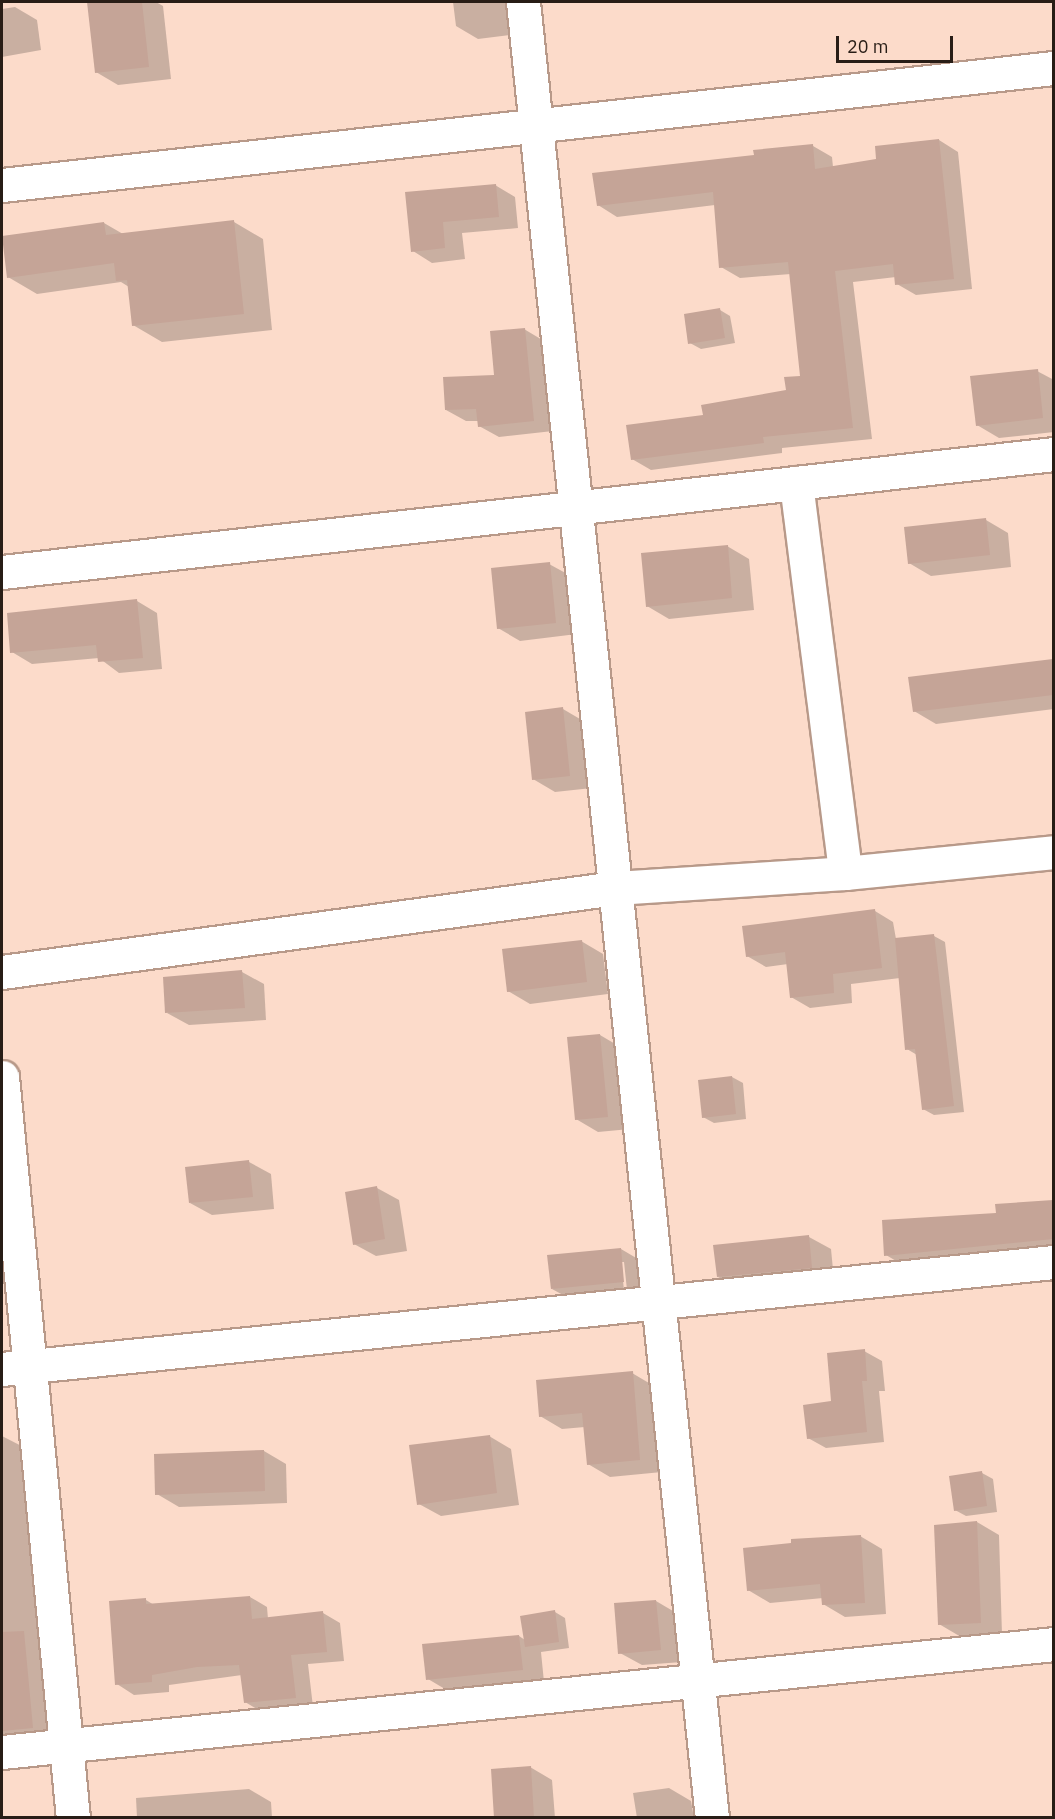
<!DOCTYPE html>
<style>
body{margin:0}
#map{position:relative;width:1055px;height:1819px;overflow:hidden;background:#fcdbca;font-family:"IBM Plex Sans",sans-serif}
div>[style]{position:absolute}
.shadow>*{inset:0;background:#0003}
.building>*{inset:0;background:#c5a497}
.roads{filter:drop-shadow(2px 0 #b89989) drop-shadow(-2px 0 #b89989) drop-shadow(0 2px #b89989) drop-shadow(0 -2px #b89989)}
.street>*{height:33px;margin:-16.5px;padding:0 16.5px;transform-origin:16.5px;border-radius:16.5px;background:#fff}
span{translate:-50% -50%;white-space:nowrap;text-align:center;line-height:1.15;-webkit-text-stroke:6px #fcdbca;paint-order:stroke}
.frame{position:absolute;inset:0;border:3px solid #281d16;pointer-events:none}
.scale{position:absolute;left:836px;top:36px;width:117px;height:27px;box-sizing:border-box;border:3px solid #281d16;border-top:0;padding-left:8px;font-size:18px;line-height:21px;white-space:nowrap;color:#281d16;-webkit-text-stroke:4px #fcdbca;paint-order:stroke}
</style>
<div id="map">
<div class="shadow">
<i style="clip-path:polygon(89px 2px,156px 2px,163px 6px,171px 79px,118px 85px,96px 72px)"></i>
<i style="clip-path:polygon(453px 2px,507px 2px,511px 35px,478px 39px,456px 26px)"></i>
<i style="clip-path:polygon(15px 7px,37px 20px,41px 50px,2px 57px,2px 9px)"></i>
<i style="clip-path:polygon(939px 140px,958px 152px,972px 289px,916px 295px,897px 284px,896px 277px,853px 282px,872px 439px,782px 448px,782px 453px,651px 470px,632px 459px,705px 416px,787px 391px,802px 377px,791px 274px,740px 278px,721px 267px,715px 205px,617px 217px,598px 205px,755px 157px,813px 146px,832px 157px,833px 167px,878px 160px)"></i>
<i style="clip-path:polygon(495px 185px,515px 197px,518px 228px,462px 233px,465px 259px,432px 263px,413px 251px,407px 193px)"></i>
<i style="clip-path:polygon(234px 222px,263px 239px,272px 330px,162px 342px,133px 325px,129px 287px,121px 282px,37px 294px,8px 277px,104px 223px,123px 234px)"></i>
<i style="clip-path:polygon(720px 310px,730px 316px,735px 343px,701px 349px,690px 343px)"></i>
<i style="clip-path:polygon(524px 329px,544px 341px,553px 431px,499px 437px,479px 426px,479px 421px,466px 421px,446px 410px,496px 376px)"></i>
<i style="clip-path:polygon(1037px 371px,1054px 380px,1054px 432px,999px 438px,977px 425px)"></i>
<i style="clip-path:polygon(986px 520px,1008px 533px,1011px 567px,931px 576px,909px 563px)"></i>
<i style="clip-path:polygon(727px 546px,749px 559px,754px 610px,669px 619px,647px 606px)"></i>
<i style="clip-path:polygon(549px 564px,571px 576px,577px 634px,520px 641px,498px 628px)"></i>
<i style="clip-path:polygon(137px 601px,157px 613px,162px 669px,119px 673px,99px 658px,32px 664px,12px 652px)"></i>
<i style="clip-path:polygon(1054px 660px,1054px 709px,936px 724px,914px 711px,910px 678px)"></i>
<i style="clip-path:polygon(563px 709px,585px 722px,592px 788px,555px 792px,533px 779px)"></i>
<i style="clip-path:polygon(875px 911px,893px 922px,896px 939px,934px 936px,945px 942px,964px 1112px,934px 1115px,923px 1109px,917px 1055px,907px 1049px,900px 978px,851px 984px,852px 1003px,810px 1008px,791px 997px,788px 964px,766px 967px,747px 956px)"></i>
<i style="clip-path:polygon(581px 941px,603px 954px,608px 994px,530px 1004px,508px 991px)"></i>
<i style="clip-path:polygon(242px 972px,264px 984px,266px 1020px,189px 1025px,167px 1013px)"></i>
<i style="clip-path:polygon(600px 1035px,622px 1048px,630px 1129px,598px 1132px,576px 1119px)"></i>
<i style="clip-path:polygon(732px 1077px,743px 1083px,746px 1119px,714px 1123px,703px 1117px)"></i>
<i style="clip-path:polygon(249px 1162px,271px 1174px,274px 1209px,212px 1215px,190px 1203px)"></i>
<i style="clip-path:polygon(377px 1188px,399px 1200px,407px 1251px,376px 1256px,354px 1244px)"></i>
<i style="clip-path:polygon(2px 1201px,10px 1269px,2px 1270px)"></i>
<i style="clip-path:polygon(1054px 1201px,1054px 1254px,908px 1268px,886px 1255px,997px 1215px,997px 1205px)"></i>
<i style="clip-path:polygon(809px 1237px,831px 1249px,834px 1280px,740px 1289px,718px 1277px)"></i>
<i style="clip-path:polygon(evenodd,621px 1249px,643px 1262px,646px 1294px,574px 1301px,552px 1289px,621px 1249px,621px 1262px,624px 1262px,627px 1290px,624px 1290px,621px 1262px)"></i>
<i style="clip-path:polygon(864px 1351px,882px 1361px,885px 1391px,879px 1391px,884px 1442px,826px 1448px,808px 1438px)"></i>
<i style="clip-path:polygon(632px 1373px,654px 1386px,662px 1472px,610px 1477px,588px 1464px,585px 1427px,562px 1429px,540px 1416px)"></i>
<i style="clip-path:polygon(2px 1436px,37px 1454px,64px 1746px,2px 1739px)"></i>
<i style="clip-path:polygon(489px 1436px,511px 1449px,519px 1505px,441px 1516px,419px 1504px)"></i>
<i style="clip-path:polygon(264px 1451px,286px 1464px,287px 1503px,179px 1507px,157px 1494px)"></i>
<i style="clip-path:polygon(982px 1473px,993px 1479px,997px 1512px,966px 1516px,955px 1510px)"></i>
<i style="clip-path:polygon(977px 1522px,999px 1535px,1002px 1635px,961px 1637px,939px 1624px)"></i>
<i style="clip-path:polygon(860px 1536px,882px 1549px,886px 1614px,845px 1617px,823px 1604px,823px 1598px,770px 1603px,748px 1590px)"></i>
<i style="clip-path:polygon(250px 1597px,267px 1607px,268px 1619px,323px 1613px,340px 1623px,344px 1661px,308px 1664px,313px 1707px,262px 1712px,245px 1702px,242px 1675px,169px 1685px,169px 1692px,134px 1695px,117px 1684px,146px 1600px,154px 1605px)"></i>
<i style="clip-path:polygon(656px 1601px,678px 1614px,682px 1662px,642px 1665px,620px 1653px)"></i>
<i style="clip-path:polygon(555px 1612px,565px 1618px,569px 1648px,541px 1652px,544px 1682px,450px 1692px,428px 1679px,519px 1636px,525px 1640px)"></i>
<i style="clip-path:polygon(530px 1767px,552px 1780px,555px 1818px,496px 1818px)"></i>
<i style="clip-path:polygon(669px 1788px,691px 1801px,694px 1818px,637px 1818px,633px 1793px)"></i>
<i style="clip-path:polygon(249px 1789px,271px 1802px,272px 1818px,137px 1818px,136px 1798px)"></i>
</div>
<div class="building">
<i style="clip-path:polygon(87px 2px,142px 2px,149px 67px,95px 73px)"></i>
<i style="clip-path:polygon(939px 139px,954px 279px,895px 285px,893px 264px,835px 271px,853px 428px,763px 437px,764px 443px,631px 460px,626px 425px,703px 415px,701px 405px,786px 390px,784px 377px,800px 376px,788px 262px,719px 268px,713px 192px,597px 206px,592px 173px,754px 155px,753px 150px,813px 144px,815px 169px,876px 159px,875px 146px)"></i>
<i style="clip-path:polygon(496px 184px,499px 217px,443px 222px,445px 248px,411px 252px,405px 192px)"></i>
<i style="clip-path:polygon(234px 220px,244px 314px,132px 326px,127px 280px,116px 281px,114px 263px,7px 278px,2px 236px,104px 222px,106px 235px)"></i>
<i style="clip-path:polygon(720px 308px,725px 338px,688px 344px,684px 314px)"></i>
<i style="clip-path:polygon(525px 328px,534px 421px,478px 427px,476px 409px,445px 410px,443px 377px,494px 375px,490px 331px)"></i>
<i style="clip-path:polygon(1038px 369px,1043px 418px,976px 426px,970px 376px)"></i>
<i style="clip-path:polygon(986px 518px,990px 555px,908px 564px,904px 527px)"></i>
<i style="clip-path:polygon(728px 545px,732px 598px,646px 607px,641px 553px)"></i>
<i style="clip-path:polygon(550px 562px,556px 623px,497px 629px,491px 568px)"></i>
<i style="clip-path:polygon(137px 599px,143px 658px,98px 662px,96px 645px,10px 653px,7px 613px)"></i>
<i style="clip-path:polygon(1053px 659px,1053px 695px,913px 712px,908px 677px)"></i>
<i style="clip-path:polygon(563px 707px,570px 776px,532px 780px,525px 712px)"></i>
<i style="clip-path:polygon(875px 909px,882px 968px,833px 974px,834px 993px,790px 998px,785px 952px,746px 957px,742px 926px)"></i>
<i style="clip-path:polygon(934px 934px,954px 1106px,922px 1110px,915px 1049px,905px 1050px,895px 938px)"></i>
<i style="clip-path:polygon(582px 940px,587px 982px,507px 992px,502px 949px)"></i>
<i style="clip-path:polygon(242px 970px,245px 1008px,165px 1013px,163px 977px)"></i>
<i style="clip-path:polygon(600px 1034px,608px 1117px,575px 1120px,567px 1037px)"></i>
<i style="clip-path:polygon(732px 1076px,736px 1114px,702px 1118px,698px 1080px)"></i>
<i style="clip-path:polygon(249px 1160px,253px 1197px,189px 1203px,185px 1167px)"></i>
<i style="clip-path:polygon(377px 1186px,385px 1239px,353px 1245px,345px 1192px)"></i>
<i style="clip-path:polygon(1053px 1200px,1053px 1239px,884px 1256px,882px 1220px,996px 1213px,995px 1204px)"></i>
<i style="clip-path:polygon(809px 1235px,812px 1268px,717px 1277px,713px 1245px)"></i>
<i style="clip-path:polygon(621px 1248px,624px 1282px,551px 1289px,547px 1255px)"></i>
<i style="clip-path:polygon(865px 1349px,867px 1381px,862px 1381px,867px 1432px,807px 1439px,803px 1405px,831px 1401px,827px 1353px)"></i>
<i style="clip-path:polygon(633px 1371px,640px 1460px,587px 1465px,582px 1413px,539px 1417px,536px 1380px)"></i>
<i style="clip-path:polygon(490px 1435px,497px 1493px,417px 1505px,409px 1445px)"></i>
<i style="clip-path:polygon(264px 1450px,265px 1491px,155px 1495px,154px 1454px)"></i>
<i style="clip-path:polygon(982px 1471px,987px 1506px,954px 1511px,949px 1476px)"></i>
<i style="clip-path:polygon(977px 1521px,981px 1623px,938px 1625px,934px 1525px)"></i>
<i style="clip-path:polygon(861px 1535px,865px 1603px,822px 1605px,820px 1584px,747px 1591px,743px 1548px,791px 1543px,791px 1539px)"></i>
<i style="clip-path:polygon(250px 1596px,252px 1619px,323px 1611px,327px 1652px,291px 1655px,296px 1698px,244px 1703px,239px 1665px,197px 1667px,152px 1675px,152px 1682px,115px 1685px,109px 1601px,146px 1598px,146px 1604px)"></i>
<i style="clip-path:polygon(656px 1600px,661px 1650px,618px 1654px,614px 1603px)"></i>
<i style="clip-path:polygon(555px 1610px,559px 1642px,525px 1647px,520px 1616px)"></i>
<i style="clip-path:polygon(24px 1631px,33px 1728px,2px 1731px,2px 1632px)"></i>
<i style="clip-path:polygon(519px 1635px,523px 1670px,426px 1680px,422px 1644px)"></i>
<i style="clip-path:polygon(531px 1766px,534px 1818px,494px 1818px,491px 1769px)"></i>
</div>
<div class="roads">
<div class="street">
<i style="left:523px;top:2px;width:1826px;rotate:84.06deg"></i>
<i style="left:2px;top:185px;width:1058px;rotate:-6.35deg"></i>
<i style="left:796px;top:483px;width:393px;rotate:82.8deg"></i>
<i style="left:2px;top:572px;width:1059px;rotate:-6.4deg"></i>
<i style="left:2px;top:972px;width:619px;rotate:-7.8deg"></i>
<i style="left:615px;top:888px;width:230px;rotate:-3.7deg"></i>
<i style="left:845px;top:873px;width:210px;rotate:-5.7deg"></i>
<i style="left:2px;top:1077px;width:744px;rotate:84.53deg"></i>
<i style="left:2px;top:1369px;width:1057px;rotate:-5.81deg"></i>
<i style="left:2px;top:1752px;width:1058px;rotate:-5.86deg"></i>
</div>
</div>
<div class="frame"></div>
<div class="scale">20 m</div>
</div>
